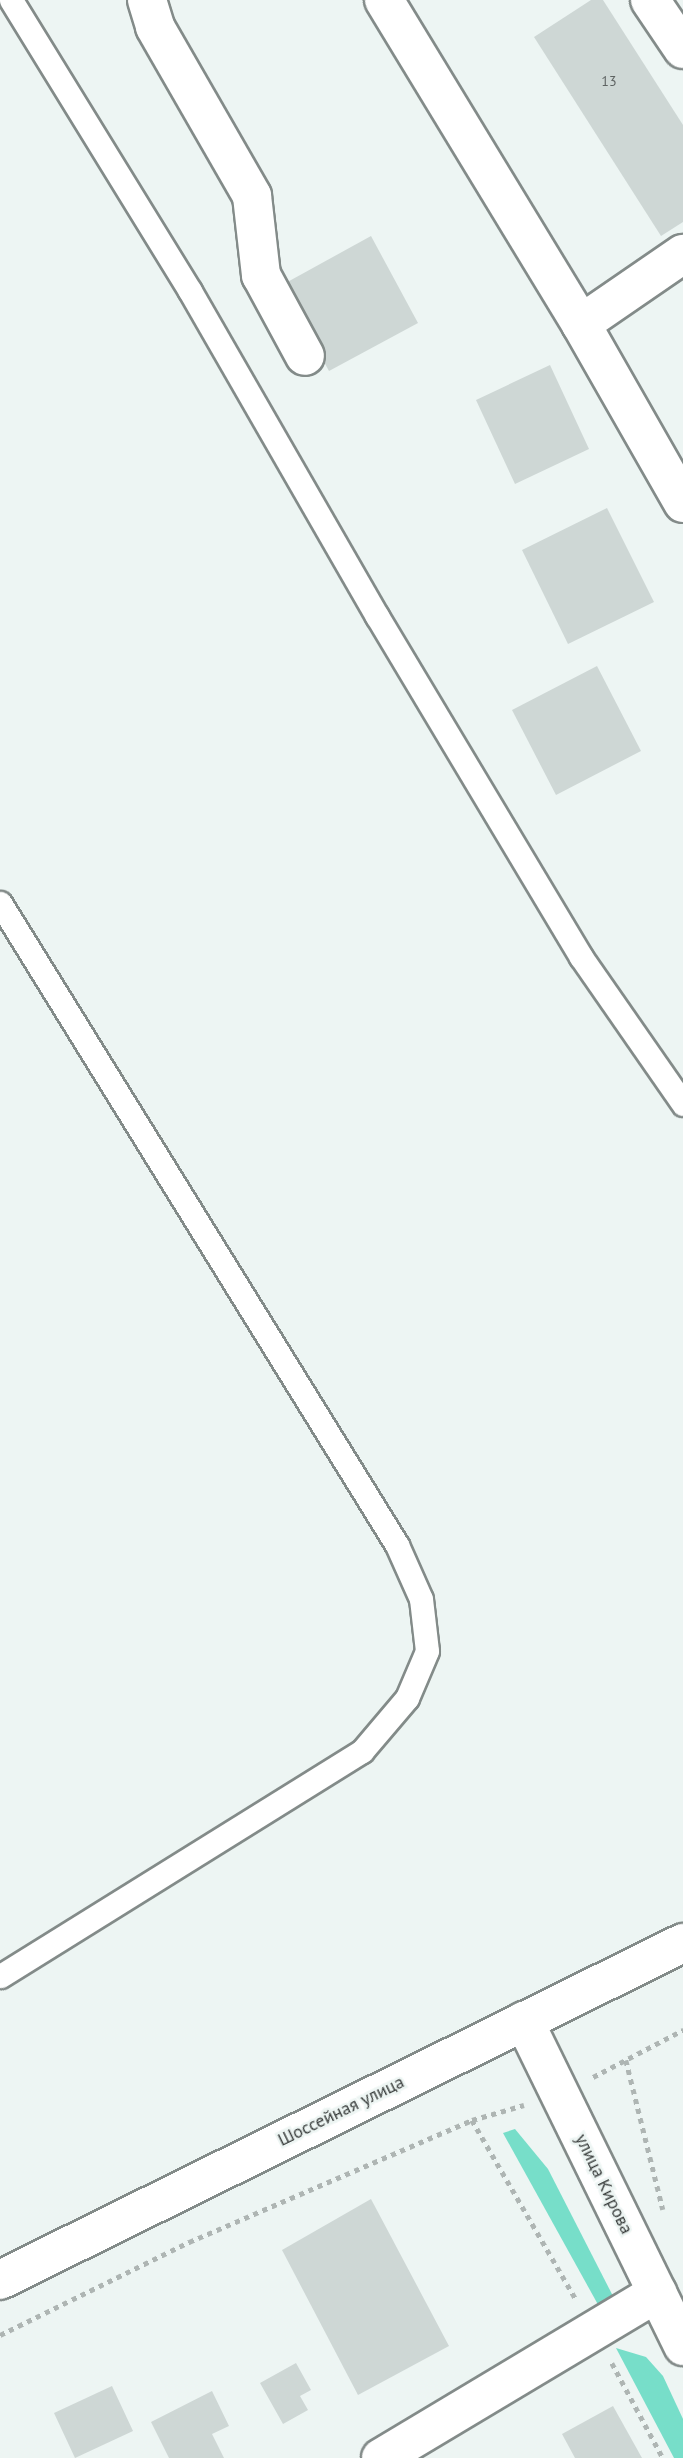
<!DOCTYPE html>
<meta charset="utf-8">
<style>
body{margin:0}
#map{position:relative;width:683px;height:2458px;overflow:hidden;background:#edf5f3;font-family:"PT Sans",sans-serif}
div>[style]{position:absolute}
.green>*{inset:0;background:#77dec9}
.building>*{inset:0;background:#ced7d5}
.path>*{height:4.5px;margin-top:-2.25px;transform-origin:0;background:repeating-linear-gradient(90deg,#aeb5b3 0 5px,transparent 0 10px)}
.roads{filter:drop-shadow(2px 0 #838b89) drop-shadow(-2px 0 #838b89) drop-shadow(0 2px #838b89) drop-shadow(0 -2px #838b89)}
.service>*{height:23px;margin:-11.5px;padding:0 11.5px;transform-origin:11.5px;border-radius:11.5px;background:#fff}
.minor>*{height:38px;margin:-19px;padding:0 19px;transform-origin:19px;border-radius:19px;background:#fff}
.secondary>*{height:38px;margin:-19px;padding:0 19px;transform-origin:19px;border-radius:19px;background:#fff}
span{translate:-50% -50%;white-space:nowrap;text-align:center;line-height:1.15;-webkit-text-stroke:5px #edf5f3;paint-order:stroke}
.number-label{font-size:14px;color:#5e6362}
.number-label span{-webkit-text-stroke-width:0}
.street-label{font-size:18px;color:#383c3b}
</style>
<div id="map">
<div class="green">
<i style="clip-path:polygon(515px 2129px,548px 2169px,616px 2302px,601px 2310px,503px 2133px)"></i>
<i style="clip-path:polygon(616px 2348px,646px 2357px,663px 2376px,683px 2419px,683px 2458px,674px 2458px)"></i>
</div>
<div class="building">
<i style="clip-path:polygon(591px 0,603px 0,683px 125px,683px 222px,661px 236px,534px 37px)"></i>
<i style="clip-path:polygon(371px 236px,418px 323px,329px 371px,282px 285px)"></i>
<i style="clip-path:polygon(550px 365px,589px 449px,515px 484px,476px 400px)"></i>
<i style="clip-path:polygon(607px 508px,654px 602px,568px 644px,522px 550px)"></i>
<i style="clip-path:polygon(597px 666px,641px 751px,556px 795px,512px 710px)"></i>
<i style="clip-path:polygon(371px 2199px,449px 2346px,358px 2395px,282px 2250px)"></i>
<i style="clip-path:polygon(296px 2363px,311px 2390px,300px 2396px,308px 2410px,283px 2424px,260px 2383px)"></i>
<i style="clip-path:polygon(112px 2386px,133px 2431px,75px 2458px,54px 2413px)"></i>
<i style="clip-path:polygon(212px 2391px,229px 2426px,212px 2434px,224px 2458px,169px 2458px,151px 2422px)"></i>
<i style="clip-path:polygon(613px 2406px,642px 2458px,575px 2458px,562px 2434px)"></i>
</div>
<div class="path">
<i style="left:626px;top:2060px;width:154px;rotate:76.1deg"></i>
<i style="left:593px;top:2077px;width:102px;rotate:-27.6deg"></i>
<i style="left:472px;top:2120px;width:206px;rotate:59.9deg"></i>
<i style="left:0;top:2335px;width:211px;rotate:-26.2deg"></i>
<i style="left:189px;top:2242px;width:308px;rotate:-23.3deg"></i>
<i style="left:472px;top:2120px;width:54px;rotate:-16.1deg"></i>
<i style="left:612px;top:2363px;width:108px;rotate:61.8deg"></i>
</div>
<div class="roads">
<div class="service">
<i style="left:11px;top:0;width:342px;rotate:58.4deg"></i>
<i style="left:190px;top:291px;width:375px;rotate:60.1deg"></i>
<i style="left:377px;top:616px;width:397px;rotate:59.1deg"></i>
<i style="left:581px;top:957px;width:179px;rotate:55.2deg"></i>
<i style="left:0;top:903px;width:755px;rotate:58.27deg"></i>
<i style="left:397px;top:1545px;width:59px;rotate:66deg"></i>
<i style="left:421px;top:1599px;width:52px;rotate:83.4deg"></i>
<i style="left:427px;top:1651px;width:51px;rotate:113.1deg"></i>
<i style="left:407px;top:1698px;width:70px;rotate:130.3deg"></i>
<i style="left:362px;top:1751px;width:426px;rotate:148.1deg"></i>
</div>
<div class="minor">
<i style="left:147px;top:0;width:28px;rotate:73deg"></i>
<i style="left:155px;top:27px;width:195px;rotate:60.1deg"></i>
<i style="left:252px;top:196px;width:80px;rotate:83.5deg"></i>
<i style="left:261px;top:275px;width:92px;rotate:61.5deg"></i>
<i style="left:384px;top:0;width:379px;rotate:58.7deg"></i>
<i style="left:581px;top:324px;width:206px;rotate:60.3deg"></i>
<i style="left:650px;top:0;width:59px;rotate:56deg"></i>
<i style="left:581px;top:324px;width:124px;rotate:-34.5deg"></i>
<i style="left:524px;top:2021px;width:362px;rotate:63.9deg"></i>
<i style="left:381px;top:2458px;width:322px;rotate:-30.9deg"></i>
</div>
<div class="secondary">
<i style="left:0;top:2280px;width:762px;rotate:-26.26deg"></i>
</div>
</div>
<div class="number-label">
<span style="left:609px;top:81px">13</span>
</div>
<div class="street-label">
<span style="left:341px;top:2111px;rotate:-26deg">Шоссейная улица</span>
<span style="left:604px;top:2184px;rotate:64deg">улица Кирова</span>
</div>
</div>
